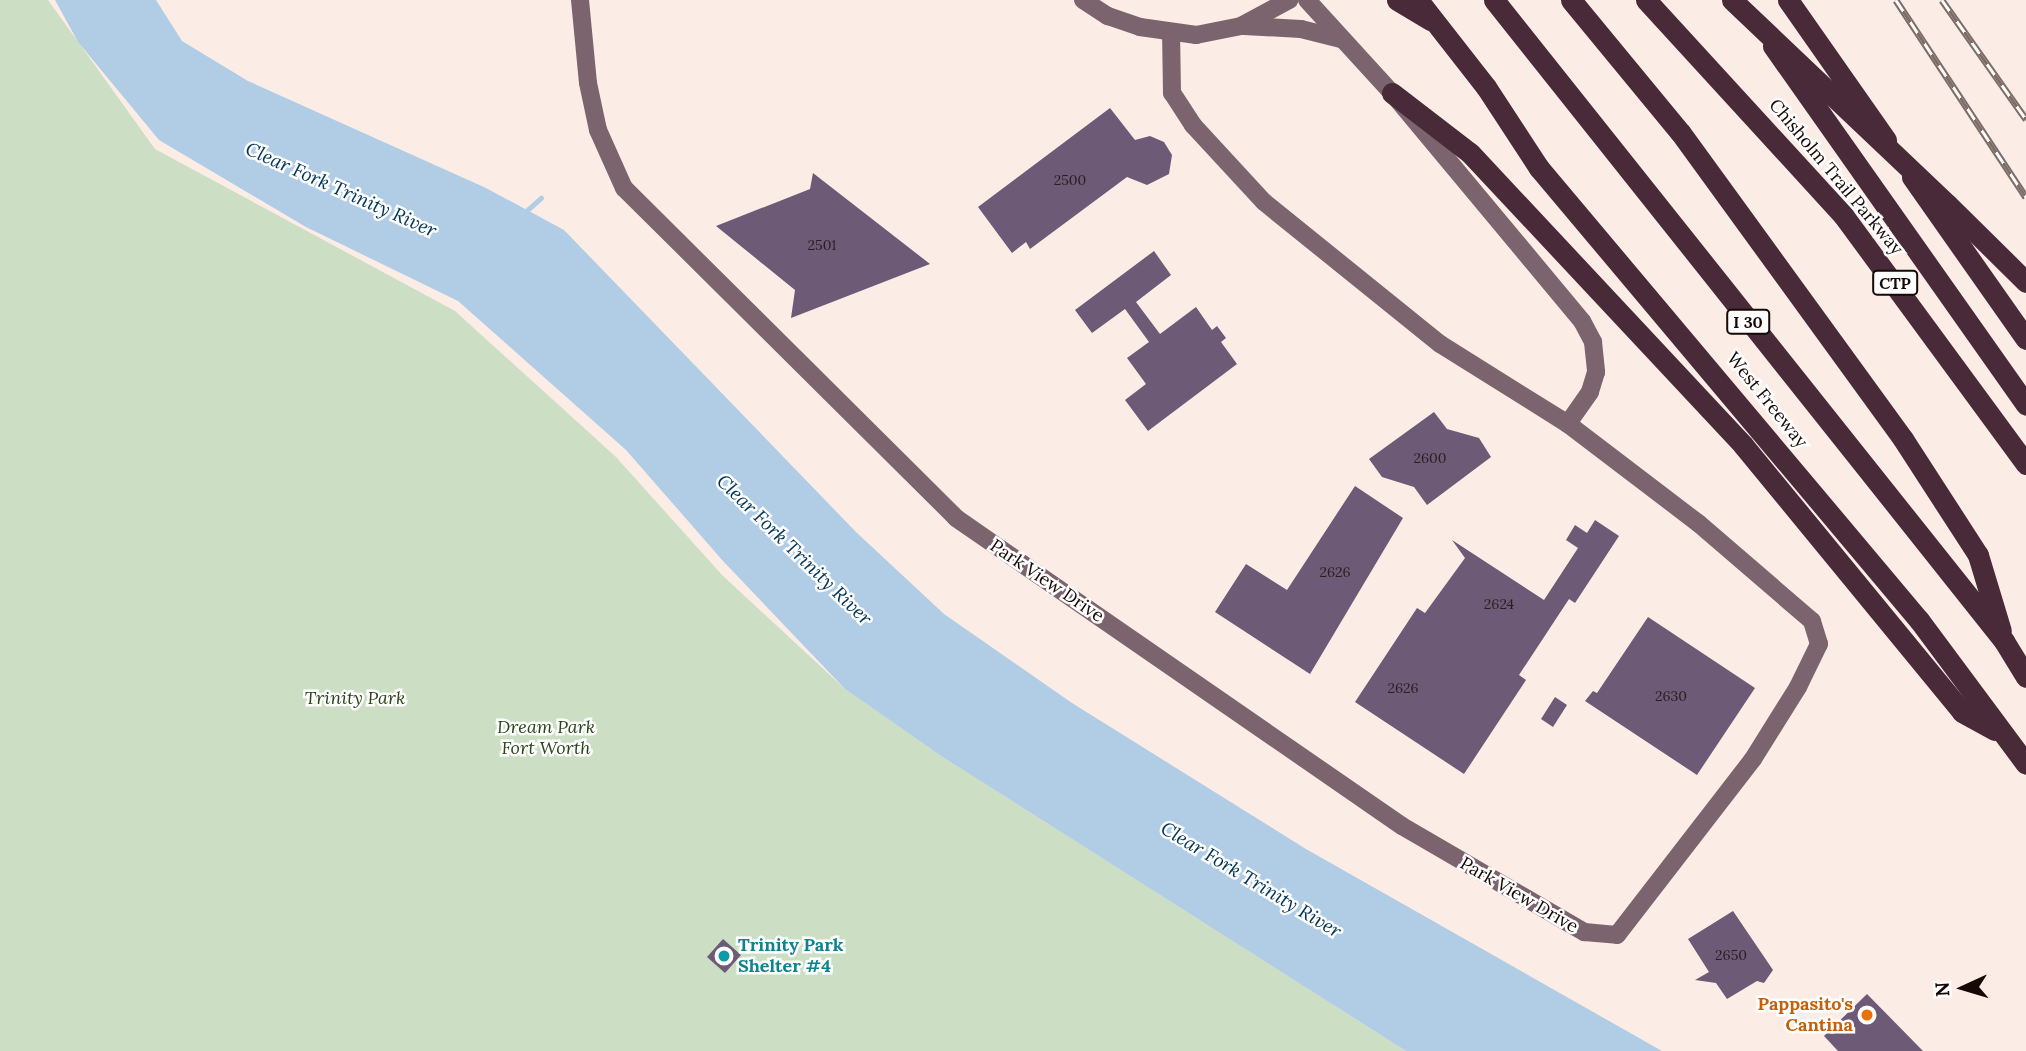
<!DOCTYPE html>
<style>
body{margin:0}
#map{position:relative;width:2026px;height:1051px;overflow:hidden;background:#fcece6;font-family:Lora,serif}
div>[style]{position:absolute}
.green>*{inset:0;background:#ccdec3}
.water>*{inset:0;background:#b0cde5}
.stream>*{height:4.5px;margin:-2.25px;padding:0 2.25px;transform-origin:2.25px;border-radius:2.25px;background:#b0cde5}
.building>*{inset:0;background:#6c5a76}
.secondary>*{height:18px;margin:-9px;padding:0 9px;transform-origin:9px;border-radius:9px;background:#7b646e}
.highway>*{height:21px;margin:-10.5px;padding:0 10.5px;transform-origin:10.5px;border-radius:10.5px;background:#482a38}
.rail>*{height:7px;margin-top:-3.5px;transform-origin:0;background:repeating-linear-gradient(90deg,#fdfdfd 0 13px,#7c6d69 0 26px);box-sizing:border-box;border-block:2px solid #7c6d69}
.highway-bridge>*{height:21px;margin:-10.5px;padding:0 10.5px;transform-origin:10.5px;border-radius:10.5px;background:#482a38}
.dots>*{width:19px;height:19px;translate:-50% -50%;box-sizing:border-box;border:4px solid #fdfdfd;border-radius:50%}
span{translate:-50% -50%;white-space:nowrap;text-align:center;line-height:1.15;-webkit-text-stroke:5px #fdfdfd;paint-order:stroke}
.number-label{font-size:14px;color:#2c1d21}
.number-label span{-webkit-text-stroke-width:0}
.shield-label span{padding:2px 5px;background:#fdfdfd;border:2px solid;border-radius:5px;-webkit-text-stroke-width:0}
.shield-label{font-size:16px;color:#160905;font-weight:700}
.street-label{font-size:18px;color:#160905}
.park-label{font-size:18px;color:#2a4419;font-style:italic}
.culture-label{font-size:18px;color:#0d838f;font-weight:700}
.left{translate:0 -50%;text-align:left}
.food-label{font-size:18px;color:#c56008;font-weight:700}
.right{translate:-100% -50%;text-align:right}
.water-label{font-size:19px;color:#003555;font-style:italic}
.north{position:absolute;left:1928px;top:953px;width:70px;height:70px;-webkit-text-stroke:5px #fdfdfd;paint-order:stroke;rotate:266deg;font-size:19px;font-weight:700;line-height:28px;text-align:center;color:#160905}
.north::after{content:'';display:block;margin:auto;width:24px;height:32px;background:#160905;clip-path:polygon(50% 0,100% 100%,50% 72%,0 100%)}
</style>
<div id="map">
<div class="green">
<i style="clip-path:polygon(0 0,48px 0,155px 149px,455px 311px,616px 457px,722px 575px,845px 689px,941px 756px,1406px 1051px,0 1051px)"></i>
</div>
<div class="water">
<i style="clip-path:polygon(55px 0,156px 0,182px 41px,248px 81px,486px 188px,564px 230px,856px 532px,944px 614px,1072px 703px,1306px 849px,1662px 1051px,1406px 1051px,941px 756px,845px 689px,723px 561px,626px 450px,458px 301px,306px 227px,159px 140px,78px 42px)"></i>
</div>
<div class="stream">
<i style="left:523px;top:214px;width:24px;rotate:-42deg"></i>
</div>
<div class="building">
<i style="clip-path:polygon(1110px 108px,1135px 140px,1150px 136px,1164px 142px,1172px 155px,1169px 174px,1147px 185px,1127px 177px,1030px 249px,1026px 242px,1012px 253px,978px 207px)"></i>
<i style="clip-path:polygon(813px 173px,930px 264px,791px 318px,795px 290px,716px 226px,810px 189px)"></i>
<i style="clip-path:polygon(1154px 251px,1171px 275px,1136px 302px,1160px 334px,1196px 307px,1212px 330px,1217px 326px,1226px 338px,1221px 342px,1237px 364px,1148px 431px,1125px 400px,1146px 384px,1127px 358px,1149px 342px,1125px 309px,1092px 333px,1075px 310px)"></i>
<i style="clip-path:polygon(1434px 412px,1447px 429px,1479px 438px,1491px 457px,1427px 505px,1414px 487px,1382px 477px,1369px 459px)"></i>
<i style="clip-path:polygon(1355px 486px,1403px 518px,1310px 674px,1215px 612px,1246px 564px,1287px 590px)"></i>
<i style="clip-path:polygon(1595px 520px,1619px 536px,1575px 603px,1569px 599px,1519px 675px,1526px 680px,1464px 774px,1355px 702px,1417px 608px,1425px 613px,1465px 558px,1452px 540px,1544px 600px,1578px 548px,1566px 540px,1575px 525px,1587px 533px)"></i>
<i style="clip-path:polygon(1648px 617px,1755px 688px,1697px 775px,1585px 701px,1593px 691px,1597px 693px)"></i>
<i style="clip-path:polygon(1555px 697px,1567px 705px,1553px 727px,1541px 719px)"></i>
<i style="clip-path:polygon(1733px 911px,1773px 970px,1764px 983px,1757px 981px,1727px 999px,1716px 983px,1695px 980px,1709px 972px,1688px 939px)"></i>
<i style="clip-path:polygon(723px 939px,741px 955px,725px 973px,707px 957px)"></i>
<i style="clip-path:polygon(1867px 994px,1923px 1051px,1838px 1051px,1824px 1036px)"></i>
</div>
<div class="secondary">
<i style="left:580px;top:0;width:83px;rotate:84.5deg"></i>
<i style="left:588px;top:83px;width:48px;rotate:78deg"></i>
<i style="left:598px;top:130px;width:64px;rotate:65.9deg"></i>
<i style="left:624px;top:188px;width:468px;rotate:44.8deg"></i>
<i style="left:956px;top:518px;width:542px;rotate:34.63deg"></i>
<i style="left:1402px;top:826px;width:211px;rotate:30.2deg"></i>
<i style="left:1584px;top:932px;width:33px;rotate:5deg"></i>
<i style="left:1617px;top:935px;width:222px;rotate:-52.3deg"></i>
<i style="left:1753px;top:759px;width:85px;rotate:-58deg"></i>
<i style="left:1798px;top:687px;width:48px;rotate:-64deg"></i>
<i style="left:1819px;top:644px;width:24px;rotate:-107deg"></i>
<i style="left:1812px;top:621px;width:150px;rotate:-139.3deg"></i>
<i style="left:1698px;top:523px;width:163px;rotate:-142.7deg"></i>
<i style="left:1568px;top:424px;width:151px;rotate:-148deg"></i>
<i style="left:1440px;top:344px;width:226px;rotate:-141.1deg"></i>
<i style="left:1264px;top:202px;width:105px;rotate:-132.7deg"></i>
<i style="left:1193px;top:125px;width:38px;rotate:-123deg"></i>
<i style="left:1172px;top:93px;width:61px;rotate:-90.9deg"></i>
<i style="left:1083px;top:0;width:30px;rotate:33deg"></i>
<i style="left:1108px;top:16px;width:34px;rotate:19deg"></i>
<i style="left:1140px;top:27px;width:57px;rotate:8.1deg"></i>
<i style="left:1196px;top:35px;width:46px;rotate:-11.3deg"></i>
<i style="left:1241px;top:26px;width:55px;rotate:-28.4deg"></i>
<i style="left:1307px;top:0;width:126px;rotate:47.6deg"></i>
<i style="left:1392px;top:93px;width:297px;rotate:50.2deg"></i>
<i style="left:1582px;top:321px;width:24px;rotate:62deg"></i>
<i style="left:1593px;top:342px;width:30px;rotate:84deg"></i>
<i style="left:1596px;top:372px;width:21px;rotate:107deg"></i>
<i style="left:1590px;top:392px;width:39px;rotate:125deg"></i>
<i style="left:1244px;top:26px;width:57px;rotate:3deg"></i>
<i style="left:1301px;top:29px;width:41px;rotate:14deg"></i>
</div>
<div class="highway">
<i style="left:1397px;top:0;width:39px;rotate:31deg"></i>
<i style="left:1418px;top:0;width:110px;rotate:52deg"></i>
<i style="left:1486px;top:87px;width:97px;rotate:56.8deg"></i>
<i style="left:1539px;top:168px;width:591px;rotate:49.95deg"></i>
<i style="left:1919px;top:620px;width:179px;rotate:53.4deg"></i>
<i style="left:1494px;top:0;width:819px;rotate:51.49deg"></i>
<i style="left:2004px;top:641px;width:42px;rotate:58.6deg"></i>
<i style="left:1571px;top:0;width:171px;rotate:50.5deg"></i>
<i style="left:1680px;top:132px;width:379px;rotate:54deg"></i>
<i style="left:1903px;top:439px;width:138px;rotate:57.1deg"></i>
<i style="left:1978px;top:555px;width:79px;rotate:73.2deg"></i>
<i style="left:1646px;top:0;width:292px;rotate:47.5deg"></i>
<i style="left:1843px;top:215px;width:309px;rotate:53.7deg"></i>
<i style="left:1788px;top:0;width:171px;rotate:55deg"></i>
<i style="left:1773px;top:46px;width:439px;rotate:54.8deg"></i>
<i style="left:1392px;top:93px;width:98px;rotate:37.6deg"></i>
<i style="left:1470px;top:153px;width:400px;rotate:46.9deg"></i>
<i style="left:1743px;top:445px;width:345px;rotate:50.6deg"></i>
<i style="left:1962px;top:712px;width:37px;rotate:29deg"></i>
<i style="left:1912px;top:177px;width:198px;rotate:54.9deg"></i>
<i style="left:1947px;top:204px;width:111px;rotate:44.6deg"></i>
</div>
<div class="rail">
<i style="left:1896px;top:0;width:236px;rotate:56.6deg"></i>
<i style="left:1942px;top:0;width:146px;rotate:54.8deg"></i>
</div>
<div class="highway-bridge">
<i style="left:1732px;top:0;width:296px;rotate:43.5deg"></i>
</div>
<div class="dots">
<i style="left:724px;top:956px;background:#0f9aa8"></i>
<i style="left:1867px;top:1015px;background:#e8710a"></i>
</div>
<div class="number-label">
<span style="left:1070px;top:180px">2500</span>
<span style="left:822px;top:245px">2501</span>
<span style="left:1430px;top:458px">2600</span>
<span style="left:1335px;top:572px">2626</span>
<span style="left:1499px;top:604px">2624</span>
<span style="left:1403px;top:688px">2626</span>
<span style="left:1671px;top:696px">2630</span>
<span style="left:1731px;top:955px">2650</span>
</div>
<div class="shield-label">
<span style="left:1895px;top:283px">CTP</span>
<span style="left:1748px;top:322px">I 30</span>
</div>
<div class="street-label">
<span style="left:1836px;top:177px;rotate:50deg">Chisholm Trail Parkway</span>
<span style="left:1767px;top:400px;rotate:51deg">West Freeway</span>
<span style="left:1047px;top:581px;rotate:34deg">Park View Drive</span>
<span style="left:1519px;top:895px;rotate:30deg">Park View Drive</span>
</div>
<div class="park-label">
<span style="left:355px;top:698px">Trinity Park</span>
<span style="left:546px;top:738px">Dream Park<br>Fort Worth</span>
</div>
<div class="culture-label">
<span class="left" style="left:738px;top:956px">Trinity Park<br>Shelter #4</span>
</div>
<div class="food-label">
<span class="right" style="left:1853px;top:1015px">Pappasito's<br>Cantina</span>
</div>
<div class="water-label">
<span style="left:341px;top:190px;rotate:24deg">Clear Fork Trinity River</span>
<span style="left:794px;top:550px;rotate:44deg">Clear Fork Trinity River</span>
<span style="left:1251px;top:880px;rotate:31deg">Clear Fork Trinity River</span>
</div>
<div class="north">N</div>
</div>
